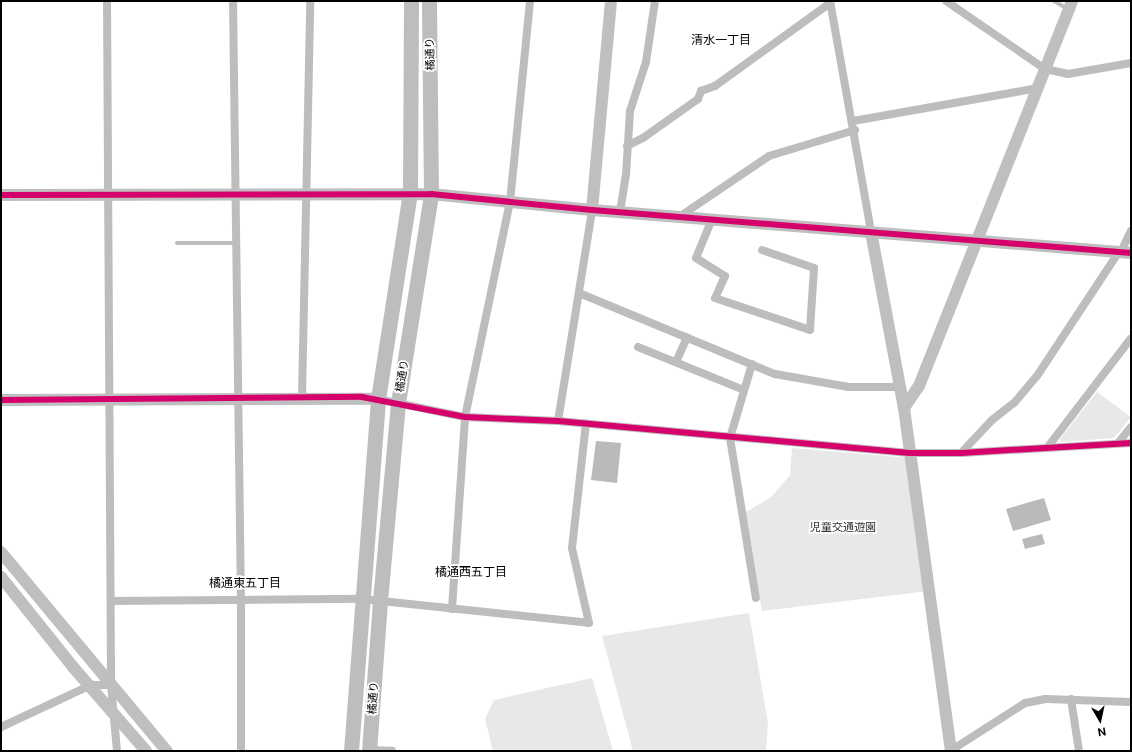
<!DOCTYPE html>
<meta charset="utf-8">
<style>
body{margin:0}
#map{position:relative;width:1132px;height:752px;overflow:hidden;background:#fff;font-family:"Public Sans","Noto Sans JP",sans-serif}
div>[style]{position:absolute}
.green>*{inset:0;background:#e8e8e8}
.water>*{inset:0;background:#bababa}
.lane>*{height:4px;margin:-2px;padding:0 2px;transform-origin:2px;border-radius:2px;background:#bdbdbd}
.street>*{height:8px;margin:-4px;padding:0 4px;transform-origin:4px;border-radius:4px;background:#bdbdbd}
.secondary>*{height:12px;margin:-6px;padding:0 6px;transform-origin:6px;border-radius:6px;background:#bfbfbf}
.highway>*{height:15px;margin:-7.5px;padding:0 7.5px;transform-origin:7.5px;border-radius:7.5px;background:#bdbdbd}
.cycleway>*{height:6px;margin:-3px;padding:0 3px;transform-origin:3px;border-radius:3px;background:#d6006c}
span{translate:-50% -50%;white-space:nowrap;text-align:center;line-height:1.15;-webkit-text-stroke:3.5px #fff;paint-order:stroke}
.street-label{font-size:11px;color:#000}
.park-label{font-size:11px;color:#2c2c2c}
.neighbourhood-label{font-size:12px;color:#000}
.frame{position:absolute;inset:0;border:2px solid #000;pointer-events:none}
.north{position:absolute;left:1080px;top:700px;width:40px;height:40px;-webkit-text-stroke:3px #fff;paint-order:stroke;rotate:171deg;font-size:11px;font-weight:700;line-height:16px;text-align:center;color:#000}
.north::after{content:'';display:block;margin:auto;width:14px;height:18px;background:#000;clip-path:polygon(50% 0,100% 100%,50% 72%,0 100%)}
</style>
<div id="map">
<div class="green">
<i style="clip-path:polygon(1097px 392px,1131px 417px,1114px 438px,1061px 442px,1060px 439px)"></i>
<i style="clip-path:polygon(792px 448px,911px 458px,929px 591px,762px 611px,746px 512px,771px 497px,790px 475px)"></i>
<i style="clip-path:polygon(749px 613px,768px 723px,766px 751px,633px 751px,602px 636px)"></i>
<i style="clip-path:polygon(592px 678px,613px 751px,493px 751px,485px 719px,494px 700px)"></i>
</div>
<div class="water">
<i style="clip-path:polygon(596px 441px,621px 443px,617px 483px,591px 480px)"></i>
<i style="clip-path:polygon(1044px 498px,1051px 520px,1013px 531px,1006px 509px)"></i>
<i style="clip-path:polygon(1042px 534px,1045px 544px,1025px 549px,1022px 539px)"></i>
</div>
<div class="lane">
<i style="left:1054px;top:1px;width:16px;rotate:30deg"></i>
<i style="left:177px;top:243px;width:58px"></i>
</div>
<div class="street">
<i style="left:107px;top:1px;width:684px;rotate:89.66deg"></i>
<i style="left:111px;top:685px;width:66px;rotate:84.8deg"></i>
<i style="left:233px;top:1px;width:600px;rotate:89.24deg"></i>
<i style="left:241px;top:601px;width:150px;rotate:90deg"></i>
<i style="left:830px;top:1px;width:235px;rotate:79.9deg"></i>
<i style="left:946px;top:1px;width:120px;rotate:34.5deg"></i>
<i style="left:1045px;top:69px;width:24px;rotate:12deg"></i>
<i style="left:1068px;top:74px;width:64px;rotate:-9.9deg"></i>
<i style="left:853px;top:121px;width:188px;rotate:-10.1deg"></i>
<i style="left:627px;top:146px;width:18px;rotate:-27deg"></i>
<i style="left:643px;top:138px;width:67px;rotate:-35.3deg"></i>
<i style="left:698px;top:99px;width:9px;rotate:-69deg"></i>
<i style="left:701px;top:91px;width:15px;rotate:-20deg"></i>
<i style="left:715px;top:86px;width:142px;rotate:-35.8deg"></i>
<i style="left:620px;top:212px;width:37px;rotate:-81deg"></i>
<i style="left:626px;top:175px;width:64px;rotate:-86.4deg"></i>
<i style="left:630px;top:111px;width:52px;rotate:-71.9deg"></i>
<i style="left:646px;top:62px;width:62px;rotate:-81.6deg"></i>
<i style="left:679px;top:217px;width:109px;rotate:-34.1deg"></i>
<i style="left:769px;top:156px;width:90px;rotate:-16.8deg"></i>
<i style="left:712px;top:219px;width:42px;rotate:112.3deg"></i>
<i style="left:696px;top:258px;width:34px;rotate:32deg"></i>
<i style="left:725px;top:276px;width:24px;rotate:114deg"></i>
<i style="left:715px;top:298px;width:100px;rotate:18.6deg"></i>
<i style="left:810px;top:330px;width:62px;rotate:-86.3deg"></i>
<i style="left:814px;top:268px;width:55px;rotate:-160.9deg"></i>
<i style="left:1121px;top:252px;width:23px;rotate:-65deg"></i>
<i style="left:579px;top:293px;width:212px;rotate:22.5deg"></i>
<i style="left:775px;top:374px;width:75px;rotate:10deg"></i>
<i style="left:849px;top:387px;width:51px"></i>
<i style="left:638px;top:347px;width:114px;rotate:22.1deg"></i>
<i style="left:676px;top:362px;width:27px;rotate:-66deg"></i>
<i style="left:752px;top:364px;width:77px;rotate:106.6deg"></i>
<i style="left:730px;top:438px;width:162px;rotate:80.8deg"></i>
<i style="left:302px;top:398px;width:397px;rotate:-88.8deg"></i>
<i style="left:378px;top:399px;width:89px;rotate:11.7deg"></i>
<i style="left:465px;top:417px;width:93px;rotate:2.5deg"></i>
<i style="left:558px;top:421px;width:353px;rotate:5.2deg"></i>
<i style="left:910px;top:453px;width:51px"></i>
<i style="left:961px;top:453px;width:170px;rotate:-3.4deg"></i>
<i style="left:558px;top:421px;width:214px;rotate:-80.8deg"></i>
<i style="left:1118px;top:443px;width:21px;rotate:-51deg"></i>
<i style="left:1047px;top:448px;width:138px;rotate:-52.6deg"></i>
<i style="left:961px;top:453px;width:45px;rotate:-46.8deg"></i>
<i style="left:992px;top:420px;width:29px;rotate:-38deg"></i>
<i style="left:1015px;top:402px;width:34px;rotate:-50deg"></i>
<i style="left:1037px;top:376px;width:147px;rotate:-56.6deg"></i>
<i style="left:111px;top:601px;width:251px;rotate:-0.5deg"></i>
<i style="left:362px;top:599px;width:228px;rotate:6deg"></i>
<i style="left:589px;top:623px;width:77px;rotate:-102.8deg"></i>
<i style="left:572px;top:548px;width:125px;rotate:-83.6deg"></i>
<i style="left:452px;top:609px;width:192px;rotate:-86.1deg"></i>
<i style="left:465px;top:417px;width:220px;rotate:-78.2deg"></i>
<i style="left:510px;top:202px;width:202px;rotate:-84.3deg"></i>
<i style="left:1071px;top:699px;width:53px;rotate:81.3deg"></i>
<i style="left:1px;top:727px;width:99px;rotate:-25deg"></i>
<i style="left:91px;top:685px;width:20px"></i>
<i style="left:369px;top:750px;width:23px;rotate:2deg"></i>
<i style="left:950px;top:751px;width:89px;rotate:-32.6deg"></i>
<i style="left:1025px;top:703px;width:21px;rotate:-11deg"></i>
<i style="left:1046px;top:699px;width:85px;rotate:2deg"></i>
</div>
<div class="secondary">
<i style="left:1px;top:195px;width:430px;rotate:-0.1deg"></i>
<i style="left:431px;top:194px;width:162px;rotate:5.7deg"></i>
<i style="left:592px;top:210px;width:541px;rotate:4.56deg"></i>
<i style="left:592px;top:210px;width:210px;rotate:-84.8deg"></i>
<i style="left:871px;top:232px;width:179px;rotate:79.4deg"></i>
<i style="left:904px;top:408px;width:346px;rotate:82.2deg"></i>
<i style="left:1px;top:400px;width:377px;rotate:-0.2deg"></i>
<i style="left:904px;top:408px;width:27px;rotate:-56deg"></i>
<i style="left:919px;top:386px;width:414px;rotate:-68.3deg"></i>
<i style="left:1px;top:552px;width:259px;rotate:50.2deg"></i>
<i style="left:1px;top:577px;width:115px;rotate:51.3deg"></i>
<i style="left:73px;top:667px;width:111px;rotate:49deg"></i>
</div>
<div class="highway">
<i style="left:351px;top:751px;width:353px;rotate:-85.6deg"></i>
<i style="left:378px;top:399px;width:208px;rotate:-81.2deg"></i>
<i style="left:410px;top:193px;width:192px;rotate:-89.7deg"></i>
<i style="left:369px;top:751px;width:150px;rotate:-85.8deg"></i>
<i style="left:380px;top:601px;width:199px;rotate:-84.8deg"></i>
<i style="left:398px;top:403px;width:212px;rotate:-81deg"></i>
<i style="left:431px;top:194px;width:193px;rotate:-90.6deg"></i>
</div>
<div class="cycleway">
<i style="left:1px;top:195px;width:430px;rotate:-0.1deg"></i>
<i style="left:431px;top:194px;width:162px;rotate:5.7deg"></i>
<i style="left:592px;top:210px;width:541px;rotate:4.56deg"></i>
<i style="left:1px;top:400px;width:361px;rotate:-0.5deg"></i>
<i style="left:362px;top:397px;width:105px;rotate:11deg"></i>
<i style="left:465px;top:417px;width:93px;rotate:2.5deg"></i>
<i style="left:558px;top:421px;width:353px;rotate:5.2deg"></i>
<i style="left:910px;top:453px;width:51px"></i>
<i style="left:961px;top:453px;width:170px;rotate:-3.4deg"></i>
</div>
<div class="street-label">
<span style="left:430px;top:54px;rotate:-91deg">橘通り</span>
<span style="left:402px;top:376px;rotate:-81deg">橘通り</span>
<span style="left:373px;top:698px;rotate:-86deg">橘通り</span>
</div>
<div class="park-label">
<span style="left:843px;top:527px">児童交通遊園</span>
</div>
<div class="neighbourhood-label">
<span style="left:721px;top:41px">清水一丁目</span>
<span style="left:471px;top:573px">橘通西五丁目</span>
<span style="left:245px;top:584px">橘通東五丁目</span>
</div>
<div class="frame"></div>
<div class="north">N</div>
</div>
